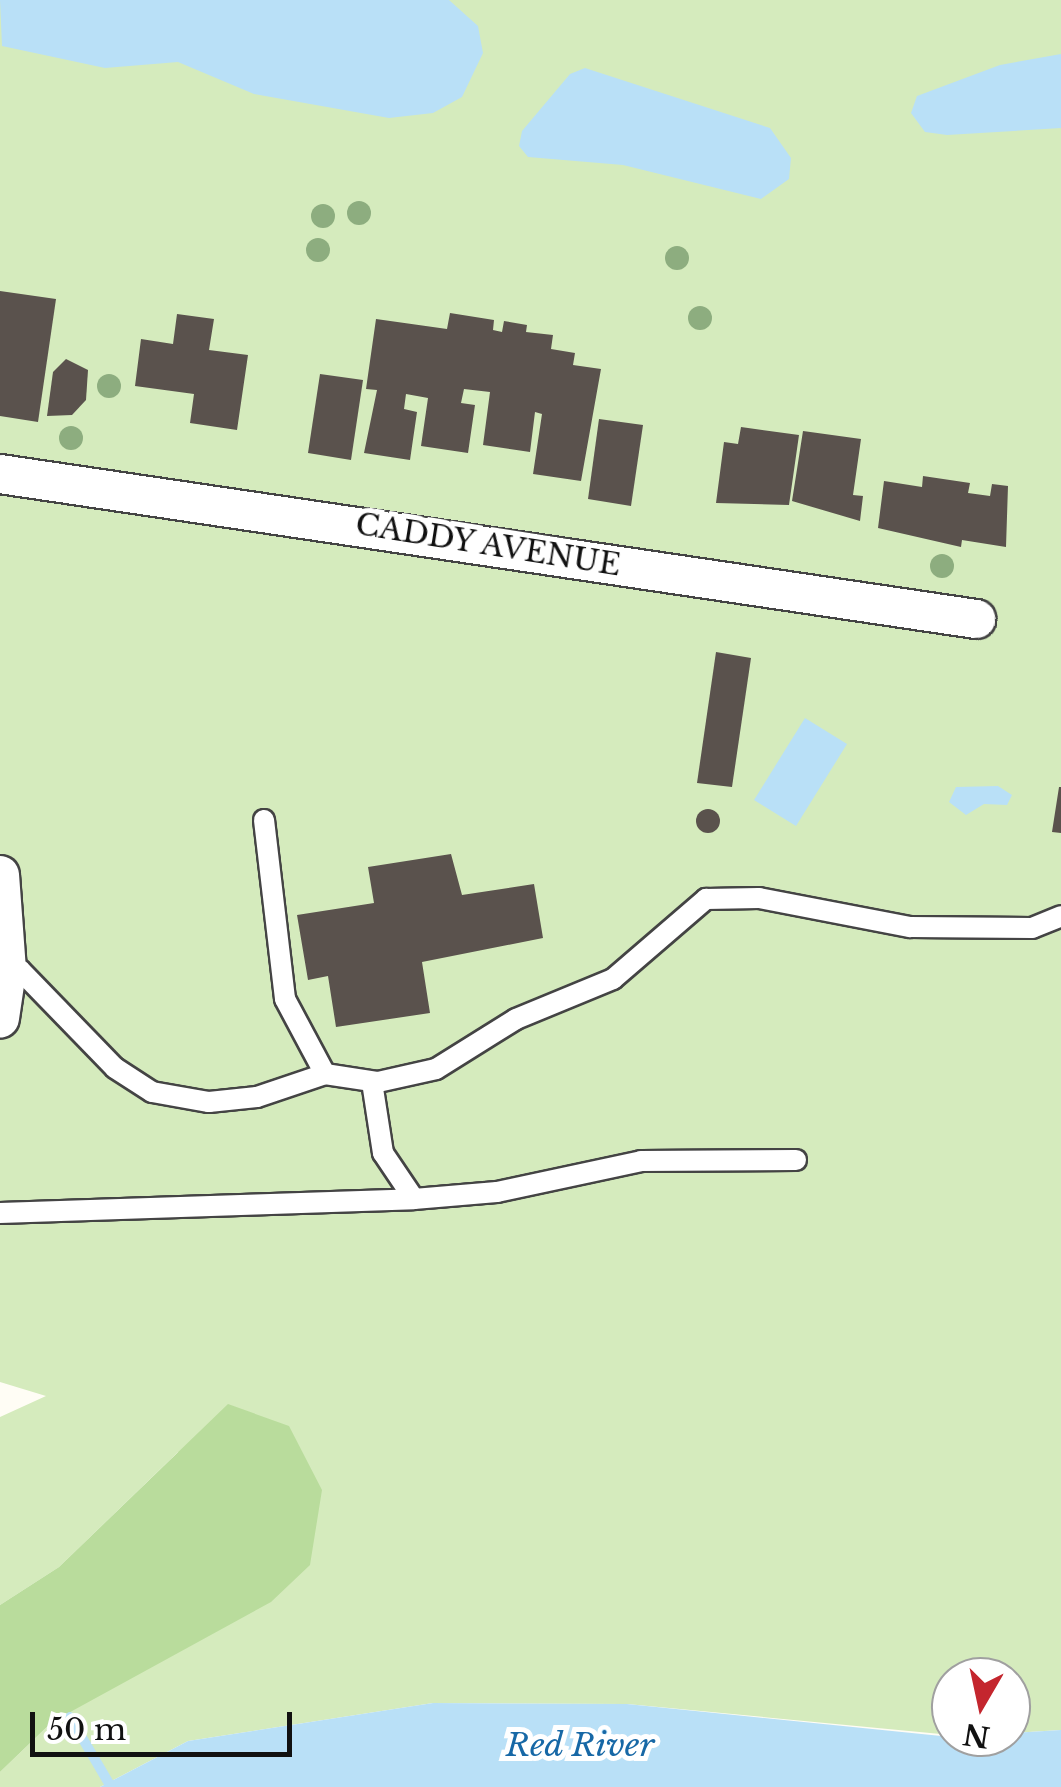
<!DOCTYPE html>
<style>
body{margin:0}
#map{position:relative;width:1061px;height:1787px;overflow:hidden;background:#fffdf5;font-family:"Libre Baskerville",serif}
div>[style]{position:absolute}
.green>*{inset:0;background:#d5ebbd}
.forest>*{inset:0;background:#b9dc9c}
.water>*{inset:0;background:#b9e0f7}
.stream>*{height:10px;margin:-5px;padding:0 5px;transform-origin:5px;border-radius:5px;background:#b9e0f7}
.building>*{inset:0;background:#5a524d}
.round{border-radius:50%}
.roads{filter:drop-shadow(2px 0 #444) drop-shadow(-2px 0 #444) drop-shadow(0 2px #444) drop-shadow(0 -2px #444)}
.service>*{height:20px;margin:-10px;padding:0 10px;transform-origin:10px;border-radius:10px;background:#fff}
.minor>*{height:38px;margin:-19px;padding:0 19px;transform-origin:19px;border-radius:19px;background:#fff}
.trees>*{width:24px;height:24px;margin:-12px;border-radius:50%;background:#8dad7f}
span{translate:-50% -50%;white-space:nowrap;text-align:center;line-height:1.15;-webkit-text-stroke:10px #fff;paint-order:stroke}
.street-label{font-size:30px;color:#111}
.water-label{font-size:32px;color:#1768a6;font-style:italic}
.north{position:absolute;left:931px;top:1657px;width:100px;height:100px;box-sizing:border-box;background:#fff;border:2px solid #a0a0a0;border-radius:50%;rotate:189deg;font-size:28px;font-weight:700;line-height:40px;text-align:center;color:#111}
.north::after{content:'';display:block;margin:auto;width:35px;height:45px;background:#c4262e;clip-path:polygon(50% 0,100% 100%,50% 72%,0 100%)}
.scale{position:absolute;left:30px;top:1712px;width:262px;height:45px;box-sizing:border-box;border:5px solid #111;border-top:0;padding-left:12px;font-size:30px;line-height:35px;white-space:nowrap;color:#111;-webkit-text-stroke:8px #fff;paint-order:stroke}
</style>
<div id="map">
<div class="green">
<i style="clip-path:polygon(0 0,1061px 0,1061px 1730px,1011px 1733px,1011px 1677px,951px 1677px,951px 1735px,627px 1704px,433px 1703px,188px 1741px,100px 1787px,0 1787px,0 1772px,52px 1722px,139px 1669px,178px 1452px,59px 1567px,0 1605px,0 1417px,46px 1396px,0 1382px)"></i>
</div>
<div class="forest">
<i style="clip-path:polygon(228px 1404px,289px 1426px,322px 1490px,310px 1565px,271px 1602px,52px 1722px,0 1772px,0 1605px,59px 1567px)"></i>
</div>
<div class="water">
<i style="clip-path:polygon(0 0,449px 0,478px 26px,483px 53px,462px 97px,433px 113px,389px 118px,254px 94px,178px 62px,105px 68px,2px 46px)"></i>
<i style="clip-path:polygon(1061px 54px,1061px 128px,947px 135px,925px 132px,911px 113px,917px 96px,1000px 65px)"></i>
<i style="clip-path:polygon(585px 68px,770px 128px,791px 158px,789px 179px,761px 199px,623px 165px,528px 157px,519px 146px,522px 131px,570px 74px)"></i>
<i style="clip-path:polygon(805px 718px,847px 744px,796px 826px,754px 800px)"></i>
<i style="clip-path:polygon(998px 786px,1012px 795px,1007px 805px,984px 804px,966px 815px,949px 802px,956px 787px)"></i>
<i style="clip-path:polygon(433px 1703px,627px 1704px,951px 1737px,1061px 1730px,1061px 1787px,100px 1787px,188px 1741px)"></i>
</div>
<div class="stream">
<i style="left:70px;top:1717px;width:81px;rotate:59.6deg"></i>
</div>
<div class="building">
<i style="clip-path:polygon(0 291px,56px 299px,38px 422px,0 416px)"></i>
<i style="clip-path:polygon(450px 313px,494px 320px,493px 330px,502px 332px,504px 321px,527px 325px,526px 332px,553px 335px,551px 349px,575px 353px,573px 365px,601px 369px,581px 481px,533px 474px,542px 414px,535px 412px,530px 452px,483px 445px,490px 392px,464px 389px,461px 403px,475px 405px,468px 453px,421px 446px,428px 398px,406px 394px,404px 409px,417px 412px,410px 460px,364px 453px,377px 390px,366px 389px,376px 319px,447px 329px)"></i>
<i style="clip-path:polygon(177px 314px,214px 319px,209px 350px,248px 355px,237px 430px,190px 423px,194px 394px,135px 386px,141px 339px,173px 344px)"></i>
<i style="clip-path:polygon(66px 359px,88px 370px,86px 400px,72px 415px,47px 416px,53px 372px)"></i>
<i style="clip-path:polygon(320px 374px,363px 380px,351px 460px,308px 453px)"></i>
<i style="clip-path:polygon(599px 419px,643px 425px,631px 506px,588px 499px)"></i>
<i style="clip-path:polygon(741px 427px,799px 435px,789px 505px,716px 503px,724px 442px,738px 444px)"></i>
<i style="clip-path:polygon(803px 431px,861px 439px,853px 495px,863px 496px,860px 521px,792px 501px)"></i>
<i style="clip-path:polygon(923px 476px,970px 483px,968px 493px,990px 496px,992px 484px,1008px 486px,1006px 547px,962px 540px,961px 547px,878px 528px,884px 481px,922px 487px)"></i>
<i style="clip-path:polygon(716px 652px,751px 658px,732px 787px,697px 783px)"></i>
<i style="clip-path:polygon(1059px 787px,1061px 787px,1061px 833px,1052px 832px)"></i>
<i class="round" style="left:696px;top:809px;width:24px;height:24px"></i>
<i style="clip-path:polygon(451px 854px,462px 895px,534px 884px,543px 938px,422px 962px,430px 1013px,336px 1027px,328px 976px,308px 980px,297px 915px,374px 903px,368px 867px)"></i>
</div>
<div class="roads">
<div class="service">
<i style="left:264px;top:820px;width:180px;rotate:83.3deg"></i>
<i style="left:285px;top:999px;width:85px;rotate:61.9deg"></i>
<i style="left:2px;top:962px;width:20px;rotate:24deg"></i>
<i style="left:20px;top:970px;width:136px;rotate:45.9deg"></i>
<i style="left:115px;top:1068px;width:44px;rotate:33deg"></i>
<i style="left:152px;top:1092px;width:58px;rotate:10deg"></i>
<i style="left:209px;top:1102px;width:48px;rotate:-5.9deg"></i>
<i style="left:257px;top:1097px;width:72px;rotate:-18.7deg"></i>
<i style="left:325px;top:1074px;width:54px;rotate:8.6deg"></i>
<i style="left:378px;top:1082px;width:59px;rotate:-12.6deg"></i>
<i style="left:436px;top:1069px;width:94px;rotate:-32deg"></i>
<i style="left:516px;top:1019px;width:105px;rotate:-22.4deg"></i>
<i style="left:613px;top:979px;width:123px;rotate:-40.7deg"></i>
<i style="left:706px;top:899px;width:53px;rotate:-1.1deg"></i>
<i style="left:759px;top:898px;width:154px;rotate:10.9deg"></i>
<i style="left:910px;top:927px;width:122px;rotate:0.5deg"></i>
<i style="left:1032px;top:928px;width:31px;rotate:-22deg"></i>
<i style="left:372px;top:1082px;width:72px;rotate:81.2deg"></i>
<i style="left:383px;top:1153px;width:55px;rotate:56deg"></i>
<i style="left:0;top:1213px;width:414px;rotate:-1.9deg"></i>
<i style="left:414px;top:1199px;width:83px;rotate:-4.8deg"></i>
<i style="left:497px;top:1192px;width:147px;rotate:-12.1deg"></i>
<i style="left:641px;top:1161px;width:155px;rotate:-0.4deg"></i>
</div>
<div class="minor">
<i style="left:0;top:474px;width:987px;rotate:8.45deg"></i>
<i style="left:0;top:875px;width:96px;rotate:85.8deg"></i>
<i style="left:7px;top:971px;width:48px;rotate:98.5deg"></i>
</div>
</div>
<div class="trees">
<i style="left:359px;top:213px"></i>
<i style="left:323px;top:216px"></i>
<i style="left:318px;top:250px"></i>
<i style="left:677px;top:258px"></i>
<i style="left:700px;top:318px"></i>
<i style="left:109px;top:386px"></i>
<i style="left:71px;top:438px"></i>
<i style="left:942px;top:566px"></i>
</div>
<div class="street-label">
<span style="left:488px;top:545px;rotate:9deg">CADDY AVENUE</span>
</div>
<div class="water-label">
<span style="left:580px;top:1745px">Red River</span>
</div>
<div class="north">N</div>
<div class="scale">50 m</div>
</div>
